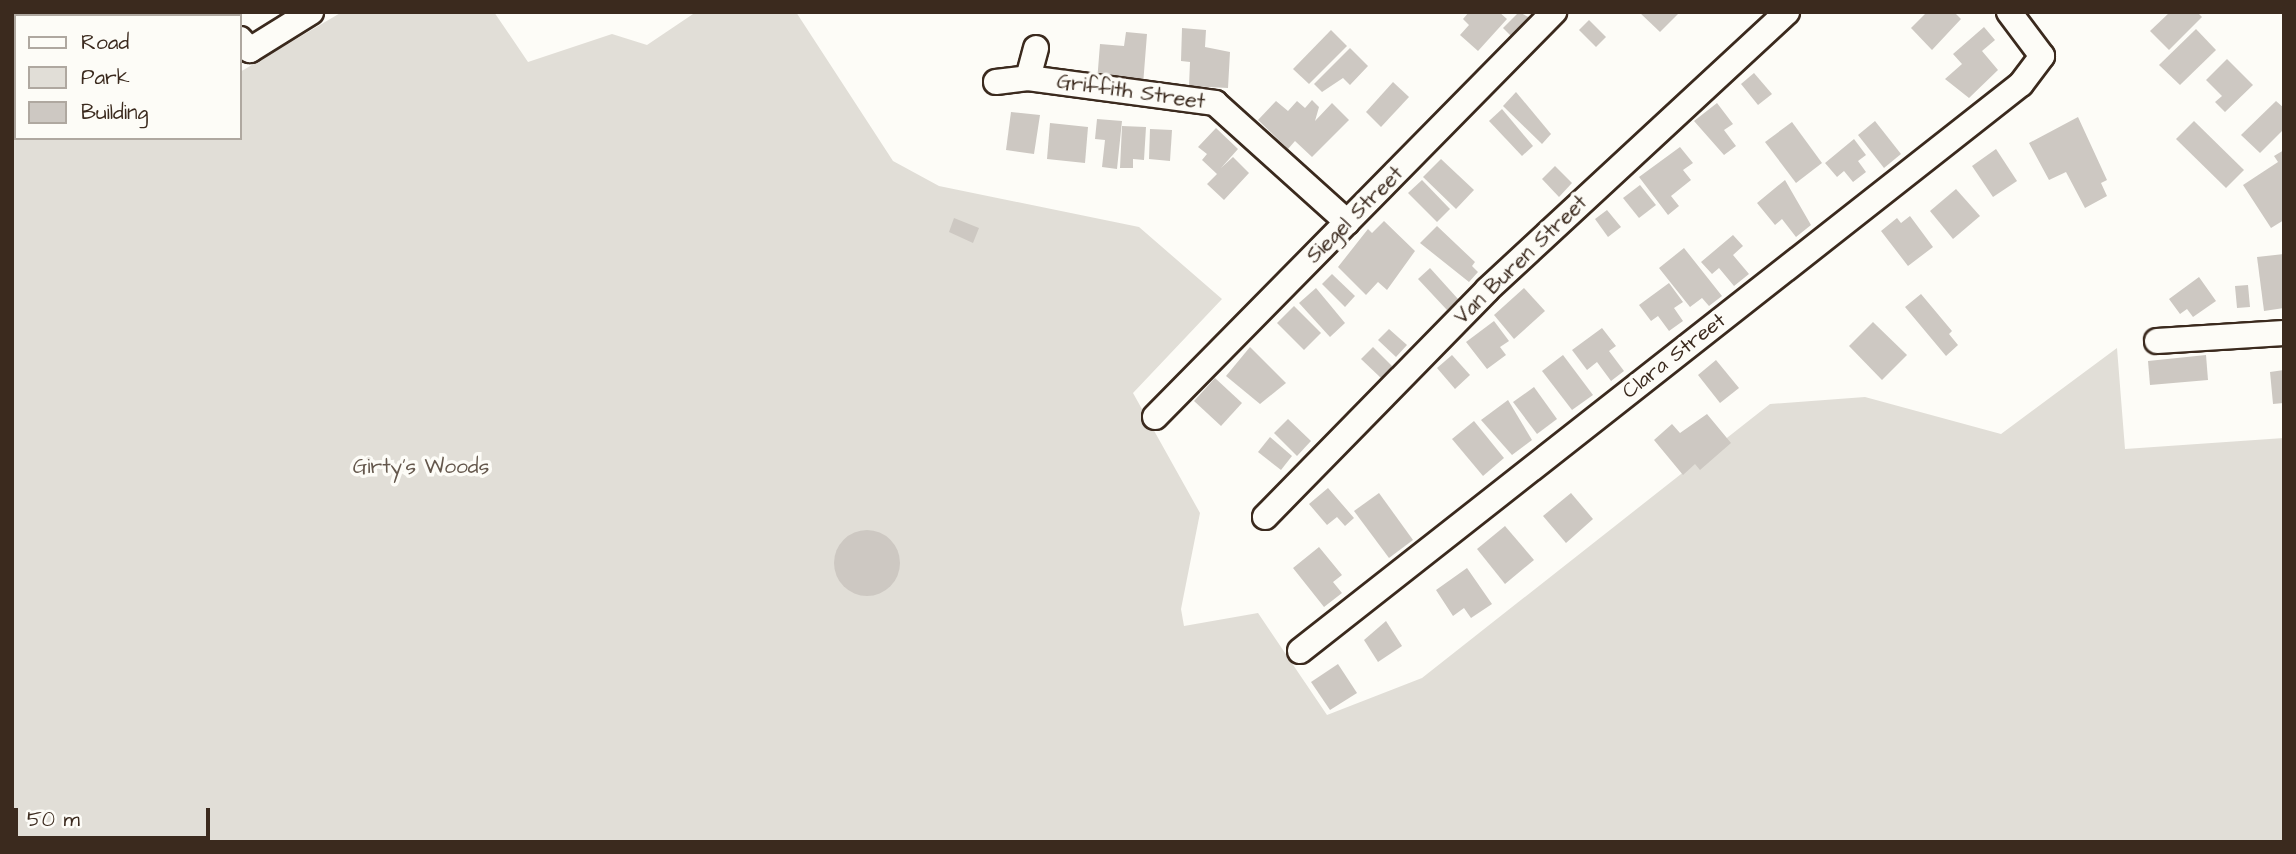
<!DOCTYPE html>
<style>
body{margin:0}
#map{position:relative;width:2296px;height:854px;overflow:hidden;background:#fdfcf7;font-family:"Architects Daughter",sans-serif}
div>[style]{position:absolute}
.green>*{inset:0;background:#e1ded7}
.building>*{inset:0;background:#cdc8c2}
.round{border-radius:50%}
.roads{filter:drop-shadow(2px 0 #3b2a1e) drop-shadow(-2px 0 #3b2a1e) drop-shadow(0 2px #3b2a1e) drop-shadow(0 -2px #3b2a1e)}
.street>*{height:24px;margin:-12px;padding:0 12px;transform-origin:12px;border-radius:12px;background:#fdfcf7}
span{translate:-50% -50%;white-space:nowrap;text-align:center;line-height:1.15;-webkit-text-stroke:7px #fdfcf7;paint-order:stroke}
.street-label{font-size:21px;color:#3b2a1e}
.park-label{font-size:21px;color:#64574c}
.frame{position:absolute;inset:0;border:14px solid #3b2a1e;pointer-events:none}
.legend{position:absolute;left:14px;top:14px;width:228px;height:126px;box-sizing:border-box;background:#fdfcf7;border:2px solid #afa8a0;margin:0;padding:9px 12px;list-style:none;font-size:21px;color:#3b2a1e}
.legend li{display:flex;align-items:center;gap:14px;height:35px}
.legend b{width:35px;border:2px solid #afa8a0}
.scale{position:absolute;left:14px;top:808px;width:196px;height:32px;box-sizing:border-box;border:4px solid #3b2a1e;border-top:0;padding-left:9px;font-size:21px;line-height:24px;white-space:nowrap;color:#3b2a1e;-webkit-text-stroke:5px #fdfcf7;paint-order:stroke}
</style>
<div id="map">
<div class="green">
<i style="clip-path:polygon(12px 12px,29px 16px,16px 16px,16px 138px,240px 138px,240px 72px,342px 12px,494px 12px,528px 62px,612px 34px,647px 45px,696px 12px,796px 12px,893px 161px,939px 186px,1139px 227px,1222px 299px,1133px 393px,1200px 513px,1181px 609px,1184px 626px,1258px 613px,1327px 715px,1422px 678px,1770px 404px,1865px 397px,2001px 434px,2117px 348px,2125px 449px,2284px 438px,2284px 842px,12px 842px)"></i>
</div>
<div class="building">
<i style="clip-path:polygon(1469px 12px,1499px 12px,1507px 19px,1478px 51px,1460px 35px,1469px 25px,1463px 19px)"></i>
<i style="clip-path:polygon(1519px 12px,1532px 19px,1513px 38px,1503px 28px)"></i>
<i style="clip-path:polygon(1639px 12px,1676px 12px,1678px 14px,1660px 32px)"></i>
<i style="clip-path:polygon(1927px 12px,1954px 12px,1961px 19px,1932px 50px,1911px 28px)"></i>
<i style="clip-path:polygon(2170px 12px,2197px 12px,2202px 17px,2169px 50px,2150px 31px)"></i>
<i style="clip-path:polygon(1589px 20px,1606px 37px,1596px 47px,1579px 30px)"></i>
<i style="clip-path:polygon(1984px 27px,1995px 40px,1982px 51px,1998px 70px,1969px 98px,1945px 79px,1962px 64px,1953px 54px)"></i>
<i style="clip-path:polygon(1182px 28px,1206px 30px,1205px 47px,1230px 52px,1228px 88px,1189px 86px,1190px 62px,1181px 61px)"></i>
<i style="clip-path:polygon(2196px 29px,2216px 50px,2180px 85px,2159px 65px)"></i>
<i style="clip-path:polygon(1331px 30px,1347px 46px,1309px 84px,1293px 69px)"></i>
<i style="clip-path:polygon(1126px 32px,1147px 34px,1143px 85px,1097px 82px,1100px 44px,1124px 46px)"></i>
<i style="clip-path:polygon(1350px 48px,1368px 66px,1350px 85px,1343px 78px,1322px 92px,1314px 84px)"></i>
<i style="clip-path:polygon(2227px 59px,2253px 85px,2225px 112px,2215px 102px,2222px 96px,2206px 80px)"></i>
<i style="clip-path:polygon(1754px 73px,1772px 94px,1758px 105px,1741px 84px)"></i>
<i style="clip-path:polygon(1393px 82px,1409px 97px,1381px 127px,1366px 112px)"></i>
<i style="clip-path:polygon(1516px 92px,1551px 134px,1542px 144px,1503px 106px)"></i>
<i style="clip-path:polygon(1312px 100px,1319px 107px,1315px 121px,1332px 103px,1349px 120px,1312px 157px,1295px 141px,1288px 149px,1258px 120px,1276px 101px,1288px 111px,1297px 101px,1305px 108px)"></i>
<i style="clip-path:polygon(2276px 101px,2284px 108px,2284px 129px,2260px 153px,2241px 135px)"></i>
<i style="clip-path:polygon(1717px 103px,1733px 124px,1724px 130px,1736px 146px,1724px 155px,1694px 121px)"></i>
<i style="clip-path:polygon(1502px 109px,1533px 146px,1522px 156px,1489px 121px)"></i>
<i style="clip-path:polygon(1011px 112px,1040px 115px,1034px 154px,1006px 150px)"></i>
<i style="clip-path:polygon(2078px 117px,2107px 180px,2101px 183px,2107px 196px,2085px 208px,2066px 172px,2049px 180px,2029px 143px)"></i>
<i style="clip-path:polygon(1097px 119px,1122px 121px,1117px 169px,1102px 167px,1105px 140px,1095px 139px)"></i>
<i style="clip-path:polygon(1875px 121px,1901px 154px,1884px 168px,1858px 135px)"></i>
<i style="clip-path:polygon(2194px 121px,2244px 170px,2226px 188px,2176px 139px)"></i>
<i style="clip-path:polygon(1792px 122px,1822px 163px,1796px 183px,1765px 142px)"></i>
<i style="clip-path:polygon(1050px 123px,1088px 127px,1085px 163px,1047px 159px)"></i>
<i style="clip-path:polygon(1122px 126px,1146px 127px,1144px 160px,1133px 159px,1133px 168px,1120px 168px)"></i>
<i style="clip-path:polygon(1216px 128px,1238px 149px,1221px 168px,1233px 157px,1249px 173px,1224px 200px,1207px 184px,1217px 174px,1202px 160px,1207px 154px,1198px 147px)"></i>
<i style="clip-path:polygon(1150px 129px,1172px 130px,1170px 161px,1149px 159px)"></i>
<i style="clip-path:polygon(1854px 139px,1866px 155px,1858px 161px,1866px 172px,1853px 182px,1844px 171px,1837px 177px,1825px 163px)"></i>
<i style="clip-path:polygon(1680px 147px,1693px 163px,1683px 170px,1691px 180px,1671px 196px,1679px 206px,1668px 215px,1639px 177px)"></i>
<i style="clip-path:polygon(1996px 149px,2017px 181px,1993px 197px,1972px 166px)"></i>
<i style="clip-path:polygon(2284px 150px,2284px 220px,2271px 228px,2243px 185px,2278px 162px,2274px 156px)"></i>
<i style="clip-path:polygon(1441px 159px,1474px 190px,1456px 209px,1423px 177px)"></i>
<i style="clip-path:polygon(1555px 166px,1572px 183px,1559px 197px,1542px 179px)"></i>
<i style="clip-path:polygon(1422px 180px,1450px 209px,1437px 222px,1408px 193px)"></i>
<i style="clip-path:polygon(1785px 180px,1811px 225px,1796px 237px,1782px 219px,1775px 225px,1757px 203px)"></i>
<i style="clip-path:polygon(1640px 185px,1656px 205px,1639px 218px,1623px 198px)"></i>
<i style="clip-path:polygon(1956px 189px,1980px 216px,1953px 239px,1930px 211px)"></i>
<i style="clip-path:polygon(1607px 210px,1621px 227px,1608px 237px,1595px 219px)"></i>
<i style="clip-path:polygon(1910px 216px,1933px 247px,1908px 266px,1881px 231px,1897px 218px,1901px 223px)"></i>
<i style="clip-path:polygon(954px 218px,979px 228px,973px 243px,949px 232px)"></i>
<i style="clip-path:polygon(1384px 221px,1415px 251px,1387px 290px,1378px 282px,1366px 295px,1338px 267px,1368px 229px,1372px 233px)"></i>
<i style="clip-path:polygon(1437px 226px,1475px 262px,1472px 266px,1478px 272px,1469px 282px,1420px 243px)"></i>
<i style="clip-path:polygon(1733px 235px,1743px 246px,1733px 255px,1749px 274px,1734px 286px,1719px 268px,1712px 274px,1701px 262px)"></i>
<i style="clip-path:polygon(1684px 248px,1722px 296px,1709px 306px,1702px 298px,1690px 307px,1659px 268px)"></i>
<i style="clip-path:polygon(2284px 254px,2284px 308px,2264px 311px,2257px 257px)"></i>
<i style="clip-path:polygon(1430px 268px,1458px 299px,1447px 310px,1418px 279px)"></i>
<i style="clip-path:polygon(1332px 274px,1355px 296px,1345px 307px,1322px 284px)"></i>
<i style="clip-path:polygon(2199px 277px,2216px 301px,2193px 317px,2187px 309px,2180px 314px,2169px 299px)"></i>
<i style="clip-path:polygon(1669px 283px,1683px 302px,1674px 308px,1683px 321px,1669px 331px,1658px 316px,1651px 321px,1639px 305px)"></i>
<i style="clip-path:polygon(2248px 285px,2250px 307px,2237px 308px,2235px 286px)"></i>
<i style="clip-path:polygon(1316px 288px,1345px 323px,1330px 337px,1299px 303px)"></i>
<i style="clip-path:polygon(1524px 288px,1545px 311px,1514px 339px,1494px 315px)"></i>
<i style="clip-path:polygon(1921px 294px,1952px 331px,1949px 334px,1958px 345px,1946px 356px,1905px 307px)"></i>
<i style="clip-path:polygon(1294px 306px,1321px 333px,1304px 350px,1277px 323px)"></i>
<i style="clip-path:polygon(1494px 321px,1509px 341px,1500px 347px,1506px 355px,1487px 369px,1466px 342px)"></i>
<i style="clip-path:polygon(1873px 322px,1907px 355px,1882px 380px,1849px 346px)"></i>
<i style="clip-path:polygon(1602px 328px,1616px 346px,1609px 351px,1624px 371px,1611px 381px,1597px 362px,1587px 370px,1572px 350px)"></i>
<i style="clip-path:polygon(1389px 329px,1407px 345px,1396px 357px,1378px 340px)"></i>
<i style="clip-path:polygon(1250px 347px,1286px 383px,1260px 404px,1226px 376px)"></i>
<i style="clip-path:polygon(1373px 347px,1393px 367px,1382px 379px,1361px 359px)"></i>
<i style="clip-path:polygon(1452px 355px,1470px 375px,1455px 389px,1437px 368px)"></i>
<i style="clip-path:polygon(1563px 355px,1593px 395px,1572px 410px,1542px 371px)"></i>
<i style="clip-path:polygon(2206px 355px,2208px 380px,2150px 385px,2148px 361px)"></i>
<i style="clip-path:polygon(1716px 360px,1739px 388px,1720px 403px,1698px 375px)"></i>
<i style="clip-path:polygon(2284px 370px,2284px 403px,2273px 404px,2270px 372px)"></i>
<i style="clip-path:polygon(1215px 378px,1242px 403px,1221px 426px,1194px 401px)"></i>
<i style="clip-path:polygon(1534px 387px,1557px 419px,1537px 434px,1513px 402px)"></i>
<i style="clip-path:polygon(1508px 400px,1532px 440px,1512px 455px,1481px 420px)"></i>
<i style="clip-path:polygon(1707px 414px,1731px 443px,1700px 470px,1695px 464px,1683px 475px,1654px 440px,1672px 424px,1680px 433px)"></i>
<i style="clip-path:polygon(1288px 419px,1311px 441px,1297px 456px,1274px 433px)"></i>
<i style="clip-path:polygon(1474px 421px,1504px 458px,1483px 476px,1452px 439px)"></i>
<i style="clip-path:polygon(1270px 437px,1292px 456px,1281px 470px,1258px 452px)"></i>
<i style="clip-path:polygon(1328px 488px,1354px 518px,1345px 526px,1337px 517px,1327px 525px,1309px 504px)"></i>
<i style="clip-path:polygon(1379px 493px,1413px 540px,1389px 558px,1354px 511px)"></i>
<i style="clip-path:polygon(1571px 493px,1593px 519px,1566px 543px,1543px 516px)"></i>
<i style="clip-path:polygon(1505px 526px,1534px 560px,1505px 584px,1477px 549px)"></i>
<i class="round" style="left:834px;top:530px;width:66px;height:66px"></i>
<i style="clip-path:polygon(1319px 547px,1342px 575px,1333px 582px,1342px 593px,1324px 607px,1293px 568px)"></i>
<i style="clip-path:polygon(1467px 568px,1492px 604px,1471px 618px,1464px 608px,1453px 616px,1436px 590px)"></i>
<i style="clip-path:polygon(1386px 621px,1402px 646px,1378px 662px,1364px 640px)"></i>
<i style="clip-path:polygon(1338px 664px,1357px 693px,1330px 710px,1311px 682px)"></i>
</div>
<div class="roads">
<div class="street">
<i style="left:214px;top:12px;width:6px;rotate:45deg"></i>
<i style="left:240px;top:39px;width:15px;rotate:48deg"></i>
<i style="left:250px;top:50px;width:72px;rotate:-31.9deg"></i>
<i style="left:1028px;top:78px;width:31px;rotate:-75deg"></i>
<i style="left:996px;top:82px;width:32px;rotate:-7deg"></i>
<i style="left:1028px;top:78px;width:189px;rotate:7.6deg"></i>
<i style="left:1215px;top:103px;width:178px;rotate:42deg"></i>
<i style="left:2157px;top:341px;width:127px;rotate:-3.6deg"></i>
<i style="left:1155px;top:417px;width:569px;rotate:-45.43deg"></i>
<i style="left:1265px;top:517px;width:318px;rotate:-45.6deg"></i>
<i style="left:1487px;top:290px;width:409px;rotate:-42.8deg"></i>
<i style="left:1300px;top:651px;width:917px;rotate:-38.18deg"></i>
<i style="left:2021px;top:84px;width:35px;rotate:-53deg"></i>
<i style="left:2042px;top:56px;width:55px;rotate:-126.9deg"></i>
</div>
</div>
<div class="street-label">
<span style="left:1131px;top:92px;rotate:8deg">Griffith Street</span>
<span style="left:1355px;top:215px;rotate:-45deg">Siegel Street</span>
<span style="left:1521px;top:260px;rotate:-44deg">Van Buren Street</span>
<span style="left:1674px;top:356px;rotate:-38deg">Clara Street</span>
</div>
<div class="park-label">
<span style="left:421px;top:467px">Girty's Woods</span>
</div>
<div class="frame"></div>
<ul class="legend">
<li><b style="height:9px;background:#fdfcf7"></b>Road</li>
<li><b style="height:19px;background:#e1ded7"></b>Park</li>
<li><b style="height:19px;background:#cdc8c2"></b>Building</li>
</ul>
<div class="scale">50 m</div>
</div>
